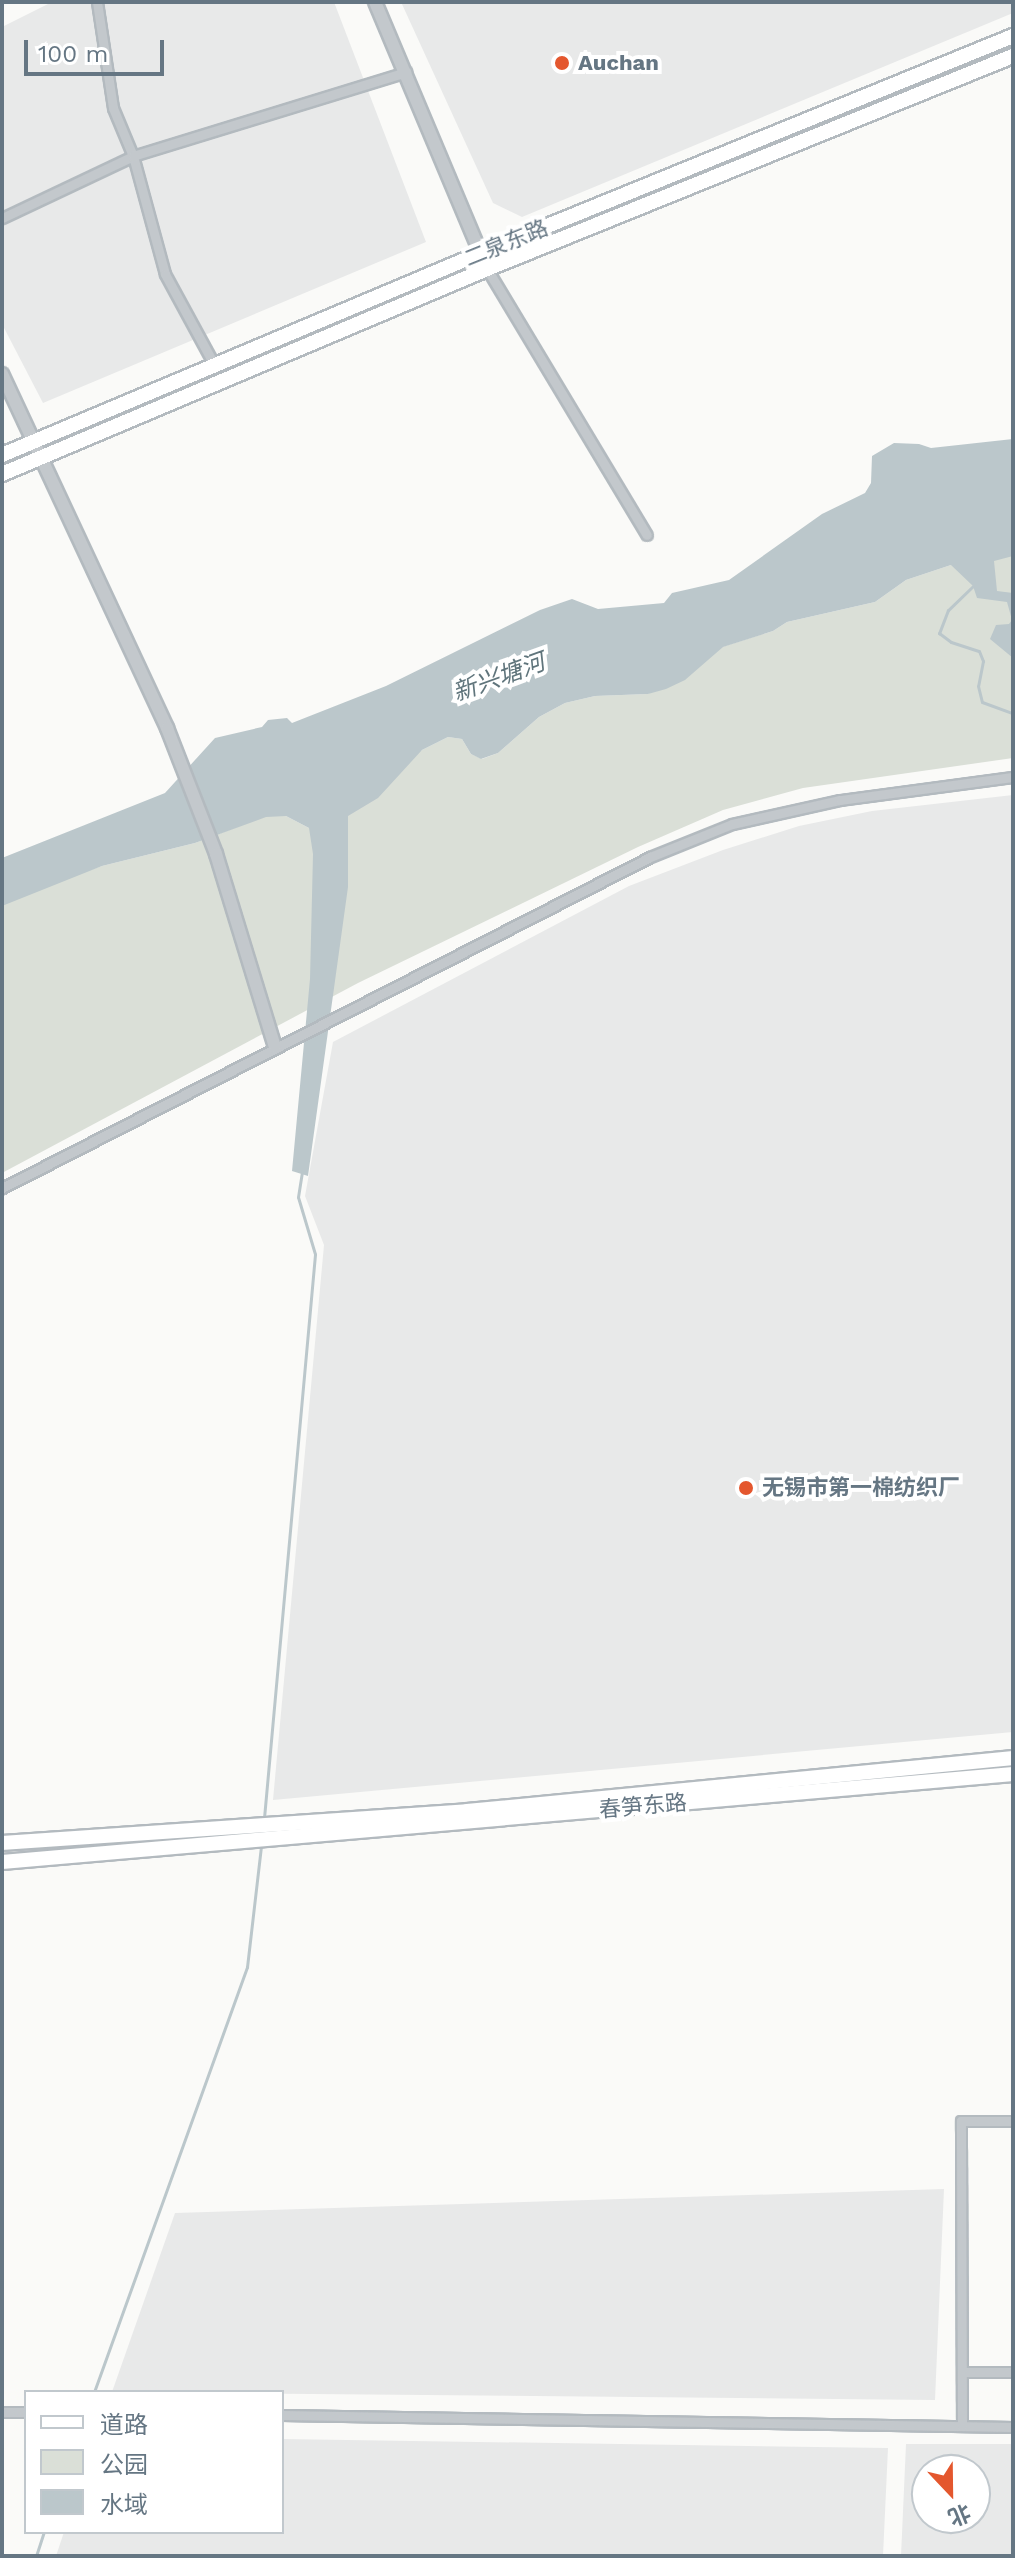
<!DOCTYPE html>
<meta charset="utf-8">
<style>
body{margin:0}
#map{position:relative;width:1015px;height:2558px;overflow:hidden;background:#fafaf8;font-family:"Work Sans","Noto Sans SC",sans-serif}
div>[style]{position:absolute}
.built>*{inset:0;background:#e8e9e9}
.green>*{inset:0;background:#dadfd7}
.water>*{inset:0;background:#bbc7cb}
.stream>*{height:3px;margin:-1.5px;padding:0 1.5px;transform-origin:1.5px;border-radius:1.5px;background:#bbc7cb}
.roads{filter:drop-shadow(2px 0 #b3babf) drop-shadow(-2px 0 #b3babf) drop-shadow(0 2px #b3babf) drop-shadow(0 -2px #b3babf)}
.minor>*{height:9px;margin:-4.5px;padding:0 4.5px;transform-origin:4.5px;border-radius:4.5px;background:#c3c8cc}
.tertiary>*{height:12px;margin:-6px;padding:0 6px;transform-origin:6px;border-radius:6px;background:#c3c8cc}
.secondary>*{height:14px;margin:-7px;padding:0 7px;transform-origin:7px;border-radius:7px;background:#fff}
.primary>*{height:14px;margin:-7px;padding:0 7px;transform-origin:7px;border-radius:7px;background:#fff}
.dots>*{width:22px;height:22px;translate:-50% -50%;box-sizing:border-box;border:4px solid #fff;border-radius:50%}
span{translate:-50% -50%;white-space:nowrap;text-align:center;line-height:1.15;-webkit-text-stroke:8px #fff;paint-order:stroke}
.poi-label{font-size:22px;color:#657683;font-weight:700}
.left{translate:0 -50%;text-align:left}
.street-label{font-size:22px;color:#657683}
.water-label{font-size:24px;color:#60757c;font-style:italic}
.frame{position:absolute;inset:0;border:4px solid #657683;pointer-events:none}
.legend{position:absolute;left:24px;top:2390px;width:260px;height:144px;box-sizing:border-box;background:#fff;border:2px solid #c1c8cd;margin:0;padding:10px 14px;list-style:none;font-size:24px;color:#657683}
.legend li{display:flex;align-items:center;gap:16px;height:40px}
.legend b{width:40px;border:2px solid #c1c8cd}
.north{position:absolute;left:911px;top:2454px;width:80px;height:80px;box-sizing:border-box;background:#fff;border:2px solid #c1c8cd;border-radius:50%;rotate:158deg;font-size:22px;font-weight:700;line-height:32px;text-align:center;color:#657683}
.north::after{content:'';display:block;margin:auto;width:28px;height:36px;background:#e4572e;clip-path:polygon(50% 0,100% 100%,50% 72%,0 100%)}
.scale{position:absolute;left:24px;top:40px;width:140px;height:36px;box-sizing:border-box;border:4px solid #657683;border-top:0;padding-left:10px;font-size:24px;line-height:28px;white-space:nowrap;color:#657683;-webkit-text-stroke:6px #fff;paint-order:stroke}
</style>
<div id="map">
<div class="built">
<i style="clip-path:polygon(52px 2px,334px 2px,426px 242px,43px 403px,2px 324px,2px 27px)"></i>
<i style="clip-path:polygon(401px 2px,1013px 2px,1013px 13px,522px 217px,493px 203px)"></i>
<i style="clip-path:polygon(1013px 795px,1013px 1732px,273px 1800px,324px 1245px,305px 1196px,333px 1042px,629px 886px,723px 850px,799px 826px,872px 811px)"></i>
<i style="clip-path:polygon(944px 2189px,935px 2400px,112px 2392px,175px 2213px)"></i>
<i style="clip-path:polygon(282px 2439px,888px 2448px,883px 2556px,56px 2556px,64px 2532px,282px 2532px)"></i>
<i style="clip-path:polygon(evenodd,906px 2444px,1013px 2444px,1013px 2556px,901px 2556px,906px 2444px,975px 2470px,975px 2518px,927px 2518px,927px 2470px,975px 2470px)"></i>
</div>
<div class="green">
<i style="clip-path:polygon(1013px 555px,1013px 758px,803px 788px,723px 810px,638px 847px,358px 983px,2px 1173px,2px 900px,102px 866px,195px 843px,266px 816px,286px 816px,309px 828px,422px 750px,448px 737px,462px 739px,471px 754px,482px 759px,498px 753px,539px 717px,565px 703px,595px 696px,648px 694px,722px 647px,773px 631px,787px 622px,875px 602px,906px 580px,951px 565px)"></i>
</div>
<div class="water">
<i style="clip-path:polygon(1013px 439px,1013px 556px,994px 561px,997px 591px,1013px 593px,1013px 658px,990px 639px,996px 625px,1009px 624px,1012px 620px,1007px 602px,977px 598px,973px 586px,951px 565px,906px 580px,875px 602px,787px 622px,773px 631px,723px 647px,685px 680px,666px 689px,648px 694px,595px 696px,565px 703px,539px 717px,498px 753px,481px 759px,471px 754px,462px 739px,448px 737px,422px 750px,378px 798px,348px 816px,348px 887px,308px 1176px,292px 1171px,310px 979px,313px 854px,309px 828px,286px 816px,266px 817px,195px 843px,102px 866px,2px 906px,2px 858px,165px 793px,215px 738px,262px 727px,268px 720px,287px 718px,292px 723px,386px 686px,540px 610px,572px 599px,598px 609px,664px 603px,672px 593px,729px 580px,822px 514px,865px 493px,871px 483px,872px 456px,894px 443px,919px 444px,931px 448px)"></i>
</div>
<div class="stream">
<i style="left:973px;top:586px;width:35px;rotate:136deg"></i>
<i style="left:948px;top:610px;width:25px;rotate:111deg"></i>
<i style="left:939px;top:633px;width:15px;rotate:37deg"></i>
<i style="left:951px;top:642px;width:29px;rotate:18deg"></i>
<i style="left:979px;top:651px;width:11px;rotate:68deg"></i>
<i style="left:983px;top:661px;width:25px;rotate:101deg"></i>
<i style="left:978px;top:686px;width:16px;rotate:76deg"></i>
<i style="left:982px;top:702px;width:33px;rotate:20deg"></i>
<i style="left:264px;top:1818px;width:566px;rotate:-84.83deg"></i>
<i style="left:315px;top:1254px;width:59px;rotate:-106.6deg"></i>
<i style="left:298px;top:1197px;width:26px;rotate:-81deg"></i>
<i style="left:94px;top:2392px;width:452px;rotate:-70.2deg"></i>
<i style="left:247px;top:1967px;width:122px;rotate:-83.4deg"></i>
<i style="left:36px;top:2556px;width:25px;rotate:-72deg"></i>
</div>
<div class="roads">
<div class="minor">
<i style="left:97px;top:2px;width:107px;rotate:81.4deg"></i>
<i style="left:113px;top:108px;width:52px;rotate:67.4deg"></i>
<i style="left:133px;top:156px;width:122px;rotate:74.8deg"></i>
<i style="left:165px;top:274px;width:105px;rotate:61.5deg"></i>
<i style="left:2px;top:218px;width:145px;rotate:-25.3deg"></i>
<i style="left:133px;top:156px;width:286px;rotate:-17.1deg"></i>
<i style="left:487px;top:269px;width:310px;rotate:59deg"></i>
<i style="left:2px;top:1188px;width:728px;rotate:-27.06deg"></i>
<i style="left:650px;top:857px;width:88px;rotate:-21.9deg"></i>
<i style="left:732px;top:824px;width:111px;rotate:-12.5deg"></i>
<i style="left:840px;top:800px;width:175px;rotate:-7.6deg"></i>
<i style="left:962px;top:2372px;width:51px"></i>
<i style="left:2px;top:2412px;width:24px"></i>
<i style="left:282px;top:2415px;width:731px;rotate:0.94deg"></i>
<i style="left:962px;top:2426px;width:305px;rotate:-90.2deg"></i>
<i style="left:961px;top:2121px;width:52px"></i>
</div>
<div class="tertiary">
<i style="left:375px;top:2px;width:290px;rotate:67.2deg"></i>
<i style="left:2px;top:374px;width:391px;rotate:65deg"></i>
<i style="left:167px;top:728px;width:135px;rotate:68.7deg"></i>
<i style="left:216px;top:854px;width:202px;rotate:73deg"></i>
</div>
<div class="secondary">
<i style="left:2px;top:1843px;width:466px;rotate:-3.9deg"></i>
<i style="left:467px;top:1811px;width:549px;rotate:-5.54deg"></i>
<i style="left:2px;top:1862px;width:1015px;rotate:-4.97deg"></i>
</div>
<div class="primary">
<i style="left:2px;top:455px;width:520px;rotate:-22.87deg"></i>
<i style="left:481px;top:253px;width:575px;rotate:-22.19deg"></i>
<i style="left:2px;top:474px;width:527px;rotate:-22.91deg"></i>
<i style="left:487px;top:269px;width:567px;rotate:-22.05deg"></i>
</div>
</div>
<div class="dots">
<i style="left:562px;top:63px;background:#e4572e"></i>
<i style="left:746px;top:1488px;background:#e4572e"></i>
</div>
<div class="poi-label">
<span class="left" style="left:578px;top:63px">Auchan</span>
<span class="left" style="left:762px;top:1488px">无锡市第一棉纺织厂</span>
</div>
<div class="street-label">
<span style="left:506px;top:243px;rotate:-22deg">二泉东路</span>
<span style="left:643px;top:1806px;rotate:-5deg">春笋东路</span>
</div>
<div class="water-label">
<span style="left:499px;top:678px;rotate:-20deg">新兴塘河</span>
</div>
<div class="frame"></div>
<ul class="legend">
<li><b style="height:10px;background:#fff"></b>道路</li>
<li><b style="height:22px;background:#dadfd7"></b>公园</li>
<li><b style="height:22px;background:#bbc7cb"></b>水域</li>
</ul>
<div class="north">北</div>
<div class="scale">100 m</div>
</div>
